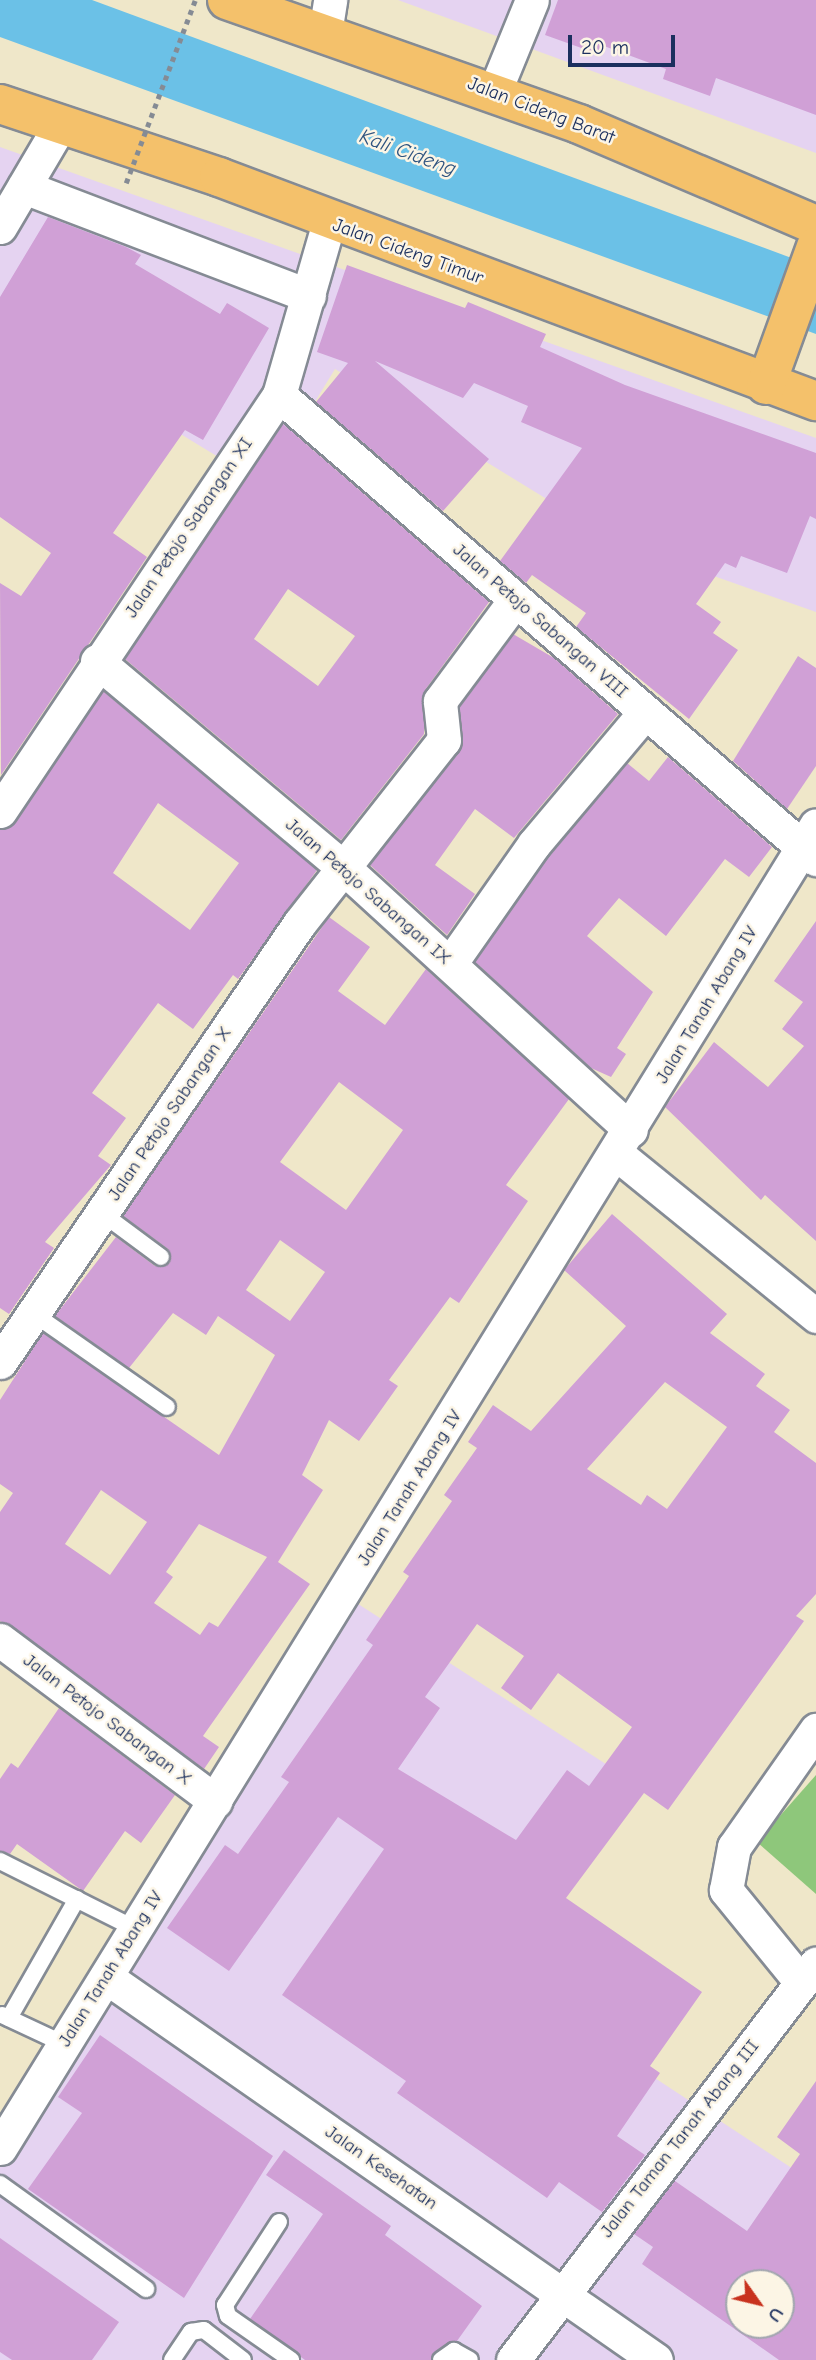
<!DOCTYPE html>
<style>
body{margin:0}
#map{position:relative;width:816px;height:2360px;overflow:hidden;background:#efe7c9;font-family:"Comic Neue",sans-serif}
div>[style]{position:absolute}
.built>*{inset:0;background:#e5d3f1}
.green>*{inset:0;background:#8ec77b}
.water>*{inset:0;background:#6bc1e7}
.building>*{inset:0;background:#d0a0d6}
.roads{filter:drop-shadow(2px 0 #858b94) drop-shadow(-2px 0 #858b94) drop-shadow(0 2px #858b94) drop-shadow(0 -2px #858b94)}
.service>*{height:16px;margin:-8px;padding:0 8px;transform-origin:8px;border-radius:8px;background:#fff}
.minor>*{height:33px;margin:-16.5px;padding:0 16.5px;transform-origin:16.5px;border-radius:16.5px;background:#fff}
.primary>*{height:38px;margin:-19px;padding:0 19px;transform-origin:19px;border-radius:19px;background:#f4c16b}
.path-bridge>*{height:4.5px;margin-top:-2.25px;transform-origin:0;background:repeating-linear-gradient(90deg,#858b94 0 5px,transparent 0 10px)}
span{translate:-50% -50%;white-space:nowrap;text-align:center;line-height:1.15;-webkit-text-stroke:5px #fcf5e5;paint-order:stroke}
.street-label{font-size:19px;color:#1b2f5e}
.water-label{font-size:21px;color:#2f5480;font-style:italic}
.north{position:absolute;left:725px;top:2269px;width:70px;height:70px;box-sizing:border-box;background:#fcf5e5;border:2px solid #a2a6af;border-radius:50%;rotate:124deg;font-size:19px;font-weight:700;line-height:28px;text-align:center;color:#1b2f5e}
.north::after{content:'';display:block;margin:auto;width:24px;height:32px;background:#c8321e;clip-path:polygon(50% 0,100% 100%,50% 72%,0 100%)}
.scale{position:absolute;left:568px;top:35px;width:107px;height:32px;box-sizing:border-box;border:4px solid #1b2f5e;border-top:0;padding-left:9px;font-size:21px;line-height:24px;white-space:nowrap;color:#1b2f5e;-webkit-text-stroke:5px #fcf5e5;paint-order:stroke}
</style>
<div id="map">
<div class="built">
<i style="clip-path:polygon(398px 0,816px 0,816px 153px)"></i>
<i style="clip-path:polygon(0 147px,816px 438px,816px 612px,615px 541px,335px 369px,264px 485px,0 324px)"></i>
<i style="clip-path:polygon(evenodd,352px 1600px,612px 1768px,483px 1965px,816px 2184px,816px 2360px,0 2360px,0 2127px,352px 1600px,739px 2283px,781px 2283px,781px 2325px,739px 2325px,739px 2283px)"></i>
</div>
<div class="green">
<i style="clip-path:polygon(816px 1775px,816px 1894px,757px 1842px)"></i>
</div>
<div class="water">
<i style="clip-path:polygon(0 0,92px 0,816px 267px,816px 334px,0 37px)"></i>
</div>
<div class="building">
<i style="clip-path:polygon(558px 0,816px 0,816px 115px,716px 78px,710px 96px,663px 79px,666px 69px,604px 46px,601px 55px,545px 35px)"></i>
<i style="clip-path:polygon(48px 217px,126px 247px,141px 255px,135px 264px,220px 314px,227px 303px,269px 328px,203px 440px,185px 430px,113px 533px,147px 557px,1px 775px,0 583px,21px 596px,51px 553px,0 517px,0 297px)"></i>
<i style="clip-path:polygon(347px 265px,465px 308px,468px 302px,546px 334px,540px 347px,625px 385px,816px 453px,816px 519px,810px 516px,787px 573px,741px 556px,736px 568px,725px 563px,696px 604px,721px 622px,713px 633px,738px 650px,689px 719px,576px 627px,586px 613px,532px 575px,526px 583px,500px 561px,582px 448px,521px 422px,528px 406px,474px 383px,463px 398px,375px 361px,489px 459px,443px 511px,316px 402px,348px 363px,317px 352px)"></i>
<i style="clip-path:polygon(evenodd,283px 424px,489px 602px,425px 690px,424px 734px,341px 840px,125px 659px,283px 424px,288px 589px,355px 636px,318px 686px,254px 639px,288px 589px)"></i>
<i style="clip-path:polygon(513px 634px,554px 658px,618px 714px,514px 838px,475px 809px,435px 865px,475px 894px,447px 935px,370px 865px,459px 752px,460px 706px)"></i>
<i style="clip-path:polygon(798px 656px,816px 668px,816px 766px,787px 809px,733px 761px)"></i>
<i style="clip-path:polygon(evenodd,103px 691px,317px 870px,238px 979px,233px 975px,193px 1029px,158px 1003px,92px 1093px,126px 1118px,98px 1156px,111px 1165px,45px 1242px,54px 1248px,9px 1314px,0 1308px,0 830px,16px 822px,103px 691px,158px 803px,239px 863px,190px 930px,113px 873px,158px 803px)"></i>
<i style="clip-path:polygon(668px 757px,772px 847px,749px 877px,725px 859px,666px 936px,619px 898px,587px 936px,653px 992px,617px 1048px,626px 1054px,611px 1077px,591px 1068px,475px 962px,549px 856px,627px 763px,649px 781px)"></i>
<i style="clip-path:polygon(evenodd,329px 917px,370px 947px,338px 991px,385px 1025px,426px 969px,569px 1099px,506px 1185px,528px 1201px,459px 1303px,450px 1297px,389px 1380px,398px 1386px,359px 1441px,329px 1420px,302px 1475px,323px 1490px,278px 1562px,310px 1584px,203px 1736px,219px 1747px,204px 1769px,0 1621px,0 1512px,13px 1493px,0 1484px,0 1400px,43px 1333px,219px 1455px,275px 1355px,218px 1316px,206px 1335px,173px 1313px,129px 1368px,55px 1316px,116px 1237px,155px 1266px,170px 1263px,168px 1249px,123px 1216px,329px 917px,339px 1082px,403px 1130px,346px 1210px,280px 1162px,339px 1082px,329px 917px,280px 1240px,325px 1272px,290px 1321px,246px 1290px,280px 1240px,329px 917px,101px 1490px,147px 1522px,110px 1575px,65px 1544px,101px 1490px,329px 917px,199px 1524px,267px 1557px,218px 1627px,209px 1622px,200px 1635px,154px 1603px,173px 1577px,166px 1572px,199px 1524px)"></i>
<i style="clip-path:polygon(816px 921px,816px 1241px,765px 1195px,761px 1200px,665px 1107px,714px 1042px,768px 1087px,804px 1046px,782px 1029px,803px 1002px,774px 981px)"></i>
<i style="clip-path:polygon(evenodd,612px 1214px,727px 1314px,710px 1333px,765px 1374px,756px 1386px,790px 1410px,774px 1432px,816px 1463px,816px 1594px,796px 1616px,804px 1621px,668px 1810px,644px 1793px,566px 1898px,702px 1992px,650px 2066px,660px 2073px,617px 2136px,645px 2155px,602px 2212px,559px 2182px,547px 2198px,397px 2093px,406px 2081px,282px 1995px,384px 1849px,338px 1817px,229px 1971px,167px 1928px,225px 1845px,238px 1854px,289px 1782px,281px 1777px,373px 1645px,366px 1640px,409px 1576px,403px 1572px,452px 1501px,444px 1495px,477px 1448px,468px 1442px,493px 1405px,531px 1431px,626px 1326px,564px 1270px,612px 1214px,665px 1382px,727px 1427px,667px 1509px,647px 1495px,641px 1505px,587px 1469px,665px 1382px,612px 1214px,477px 1624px,524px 1656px,501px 1688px,531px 1710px,558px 1673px,632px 1727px,589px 1786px,567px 1770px,516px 1840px,398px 1769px,440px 1708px,425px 1697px,477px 1624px)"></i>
<i style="clip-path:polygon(59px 1708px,175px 1795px,141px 1843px,125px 1831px,83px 1891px,17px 1844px,10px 1854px,0 1851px,0 1779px,11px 1763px,18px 1768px)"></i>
<i style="clip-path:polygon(100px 2035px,273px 2156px,184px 2298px,28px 2189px,82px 2113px,58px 2097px)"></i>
<i style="clip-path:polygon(evenodd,816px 2081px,816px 2360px,779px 2360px,642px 2264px,653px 2247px,634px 2234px,675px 2181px,747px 2231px,800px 2154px,777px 2137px,816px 2081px,739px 2283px,781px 2283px,781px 2325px,739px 2325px,739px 2283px)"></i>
<i style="clip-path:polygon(284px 2150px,391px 2226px,385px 2235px,482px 2306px,457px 2341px,431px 2360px,305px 2360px,250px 2319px,323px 2214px,266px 2175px)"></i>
<i style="clip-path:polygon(0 2238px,119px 2322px,92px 2360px,12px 2360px,0 2352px)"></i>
</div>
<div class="roads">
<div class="service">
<i style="left:103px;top:1214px;width:72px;rotate:36.6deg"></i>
<i style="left:34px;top:1314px;width:162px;rotate:35deg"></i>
<i style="left:0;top:1861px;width:152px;rotate:26.6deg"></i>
<i style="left:2px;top:2015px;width:68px;rotate:25.1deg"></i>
<i style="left:9px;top:2018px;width:137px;rotate:-60.3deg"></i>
<i style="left:0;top:2184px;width:180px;rotate:35.7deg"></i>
<i style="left:279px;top:2222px;width:99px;rotate:123deg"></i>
<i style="left:225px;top:2305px;width:11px;rotate:75deg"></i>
<i style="left:228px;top:2316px;width:77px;rotate:34.9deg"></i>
<i style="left:172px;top:2360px;width:34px;rotate:-56deg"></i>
<i style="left:191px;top:2332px;width:13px;rotate:-9deg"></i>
<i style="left:204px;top:2330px;width:49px;rotate:37.6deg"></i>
<i style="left:441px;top:2360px;width:16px;rotate:-35deg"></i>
<i style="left:454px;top:2351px;width:18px;rotate:29deg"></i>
</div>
<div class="minor">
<i style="left:325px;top:33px;width:33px;rotate:-81deg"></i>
<i style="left:494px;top:93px;width:100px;rotate:-67.8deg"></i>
<i style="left:24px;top:187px;width:305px;rotate:20.9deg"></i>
<i style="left:0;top:227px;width:116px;rotate:-59.5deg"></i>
<i style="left:279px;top:395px;width:710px;rotate:40.83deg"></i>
<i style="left:97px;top:661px;width:324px;rotate:40deg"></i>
<i style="left:345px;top:869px;width:387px;rotate:42.4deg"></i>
<i style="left:0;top:811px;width:501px;rotate:-56.15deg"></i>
<i style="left:279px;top:395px;width:180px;rotate:-73.9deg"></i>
<i style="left:450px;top:964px;width:146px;rotate:-55deg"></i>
<i style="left:534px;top:844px;width:172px;rotate:-49.9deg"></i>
<i style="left:617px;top:1154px;width:257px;rotate:39.1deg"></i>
<i style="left:0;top:1362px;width:530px;rotate:-55.68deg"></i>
<i style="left:299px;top:924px;width:234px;rotate:-51.8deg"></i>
<i style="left:444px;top:740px;width:39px;rotate:-96deg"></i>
<i style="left:440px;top:701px;width:126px;rotate:-53.4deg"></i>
<i style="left:0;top:1640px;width:269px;rotate:36.8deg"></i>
<i style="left:106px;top:1977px;width:670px;rotate:34.85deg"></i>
<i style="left:801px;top:1982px;width:119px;rotate:-129.2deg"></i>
<i style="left:726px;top:1890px;width:44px;rotate:-79.5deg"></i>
<i style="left:734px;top:1847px;width:143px;rotate:-55deg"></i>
<i style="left:0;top:2148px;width:1554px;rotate:-58.33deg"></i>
<i style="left:513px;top:2360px;width:499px;rotate:-52.6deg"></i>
</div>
<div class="primary">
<i style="left:227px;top:0;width:373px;rotate:19.4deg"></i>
<i style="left:579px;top:124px;width:258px;rotate:23.1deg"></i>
<i style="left:0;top:104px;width:231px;rotate:18.4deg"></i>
<i style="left:219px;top:177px;width:638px;rotate:20.57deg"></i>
<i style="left:766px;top:385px;width:147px;rotate:-70.1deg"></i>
</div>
</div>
<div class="path-bridge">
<i style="left:126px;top:183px;width:196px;rotate:-69.3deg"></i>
</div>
<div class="street-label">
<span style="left:541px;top:111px;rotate:21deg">Jalan Cideng Barat</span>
<span style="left:408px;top:252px;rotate:20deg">Jalan Cideng Timur</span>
<span style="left:189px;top:528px;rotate:-56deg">Jalan Petojo Sabangan XI</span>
<span style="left:540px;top:621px;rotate:41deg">Jalan Petojo Sabangan VIII</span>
<span style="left:368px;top:892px;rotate:41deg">Jalan Petojo Sabangan IX</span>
<span style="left:707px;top:1005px;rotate:-59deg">Jalan Tanah Abang IV</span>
<span style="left:170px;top:1114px;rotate:-56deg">Jalan Petojo Sabangan X</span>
<span style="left:410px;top:1488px;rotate:-58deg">Jalan Tanah Abang IV</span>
<span style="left:107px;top:1720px;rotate:37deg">Jalan Petojo Sabangan X</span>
<span style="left:111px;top:1969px;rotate:-58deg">Jalan Tanah Abang IV</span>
<span style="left:680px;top:2139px;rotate:-52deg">Jalan Taman Tanah Abang III</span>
<span style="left:381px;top:2168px;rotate:35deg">Jalan Kesehatan</span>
</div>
<div class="water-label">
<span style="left:408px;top:152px;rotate:20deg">Kali Cideng</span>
</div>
<div class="north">U</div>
<div class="scale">20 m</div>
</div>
